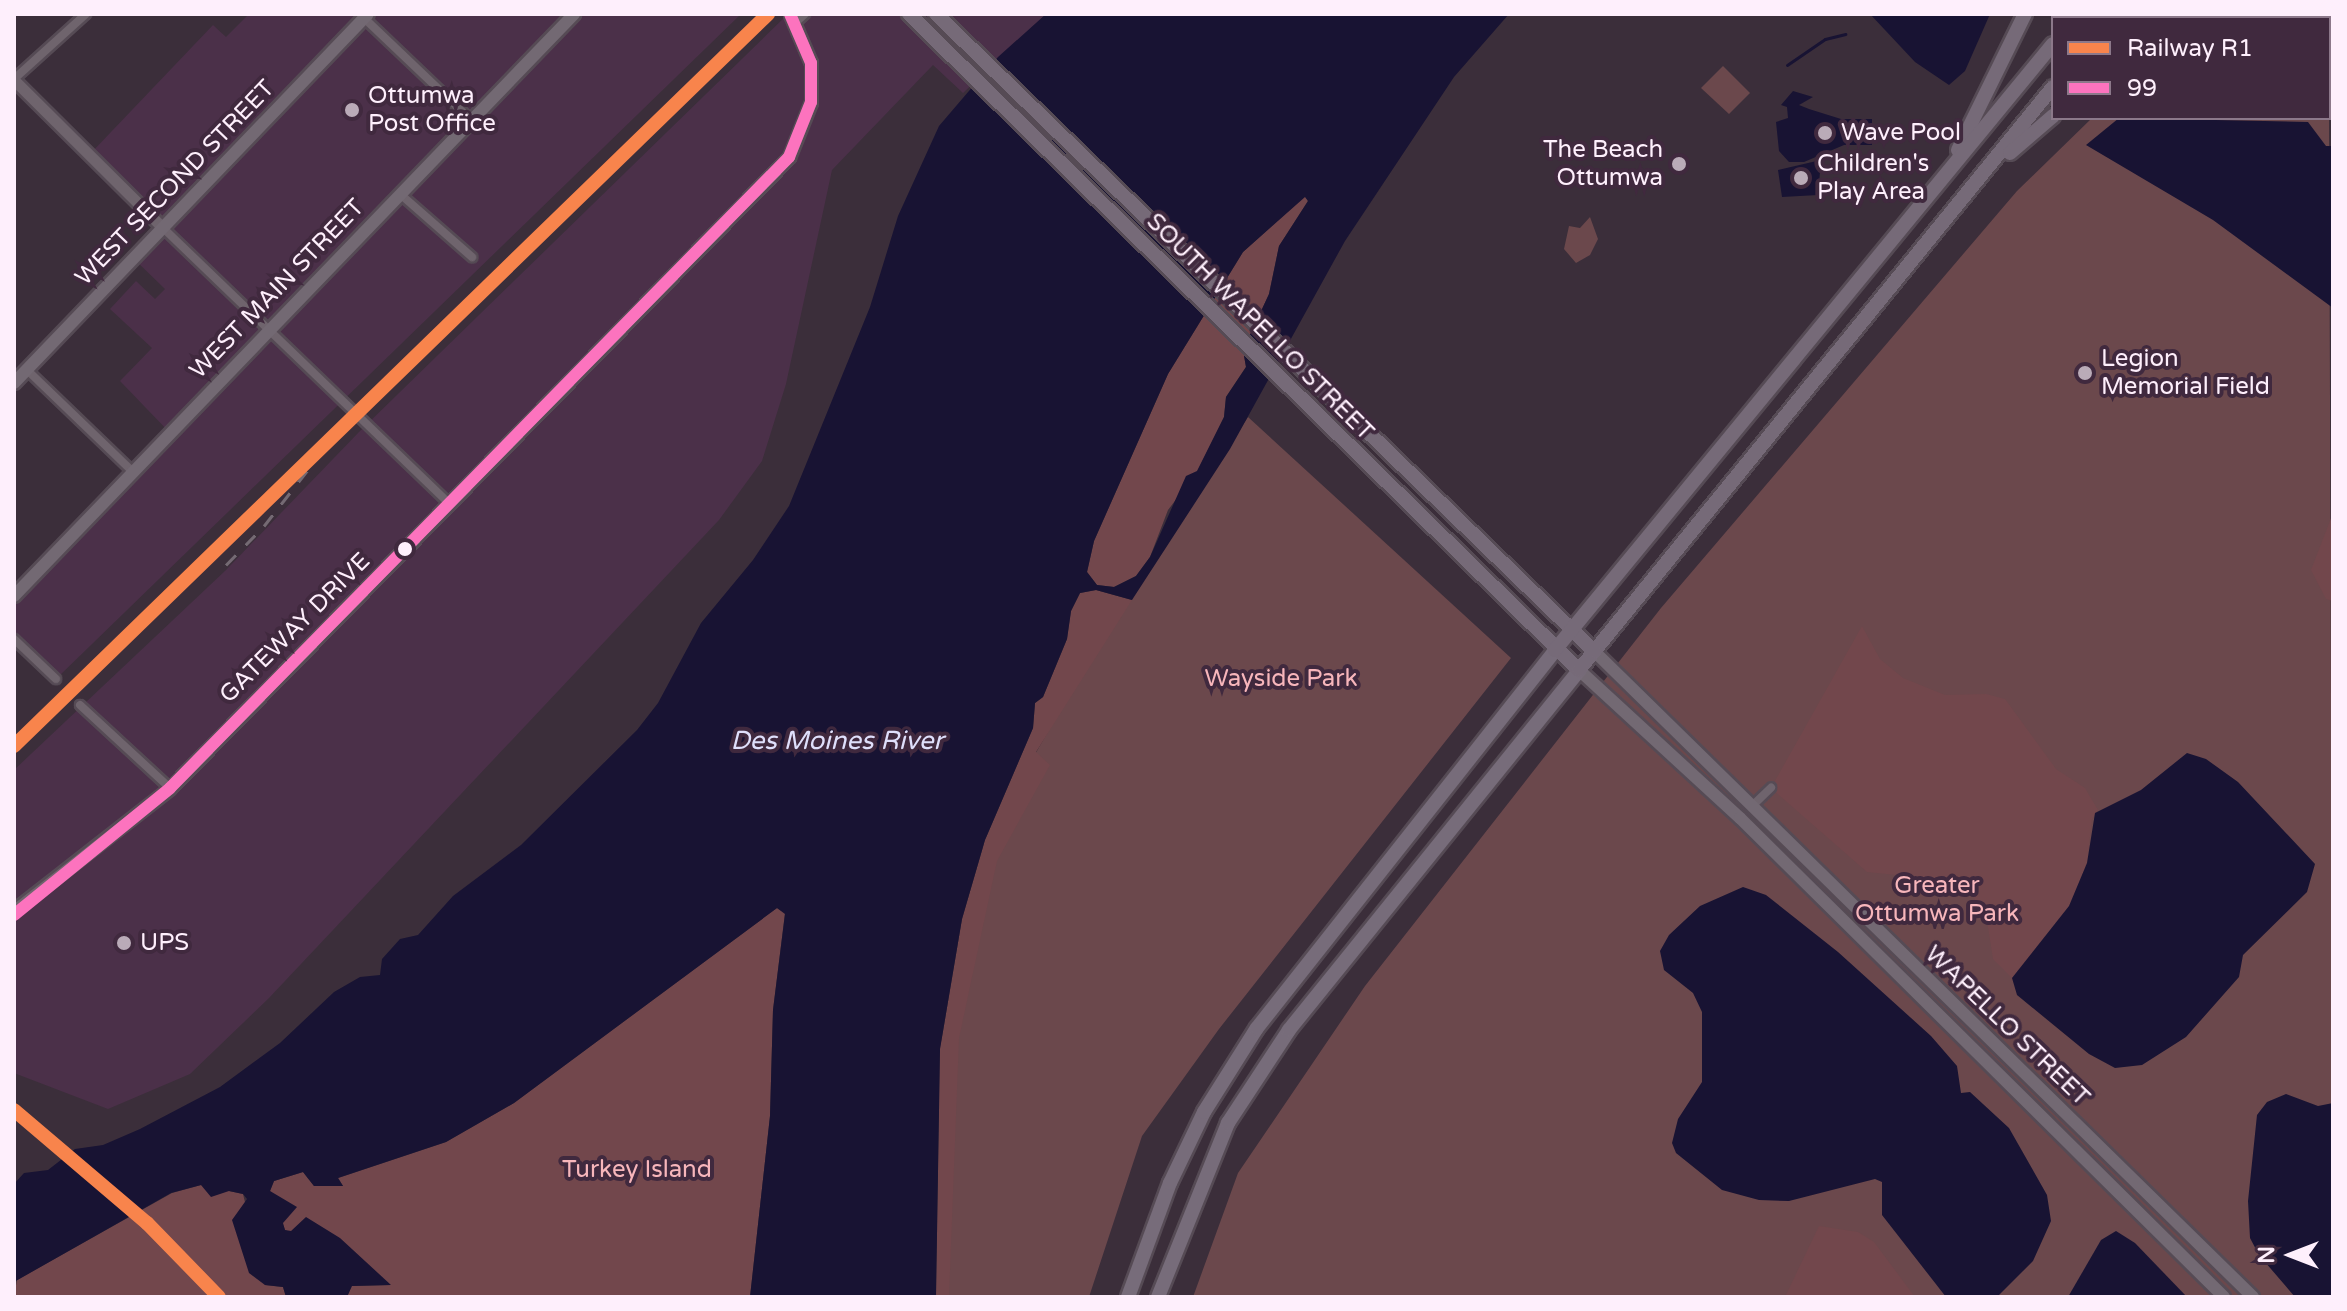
<!DOCTYPE html>
<style>
body{margin:0}
#map{position:relative;width:2347px;height:1311px;overflow:hidden;background:#3b2e3a;font-family:"Varela Round",sans-serif}
div>[style]{position:absolute}
.built>*{inset:0;background:#4b3049}
.green>*{inset:0;background:#6b484c}
.forest>*{inset:0;background:#72474c}
.water>*{inset:0;background:#181333}
.stream>*{height:3px;margin:-1.5px;padding:0 1.5px;transform-origin:1.5px;border-radius:1.5px;background:#181333}
.roads{filter:drop-shadow(2px 0 #564b55) drop-shadow(-2px 0 #564b55) drop-shadow(0 2px #564b55) drop-shadow(0 -2px #564b55)}
.minor>*{height:8px;margin:-4px;padding:0 4px;transform-origin:4px;border-radius:4px;background:#6f646d}
.tertiary>*{height:11px;margin:-5.5px;padding:0 5.5px;transform-origin:5.5px;border-radius:5.5px;background:#6f646d}
.secondary>*{height:12px;margin:-6px;padding:0 6px;transform-origin:6px;border-radius:6px;background:#736973}
.primary>*{height:14px;margin:-7px;padding:0 7px;transform-origin:7px;border-radius:7px;background:#776c7a}
.trunk>*{height:14px;margin:-7px;padding:0 7px;transform-origin:7px;border-radius:7px;background:#766a78}
.rail>*{height:3px;margin-top:-1.5px;transform-origin:0;background:repeating-linear-gradient(90deg,#746a73 0 14px,transparent 0 28px)}
.bus-1>*{height:12px;margin:-6px;padding:0 6px;transform-origin:6px;border-radius:6px;background:#fc73be}
.rail-1>*{height:14px;margin:-7px;padding:0 7px;transform-origin:7px;border-radius:7px;background:#f8844c}
.dots>*{width:22px;height:22px;translate:-50% -50%;box-sizing:border-box;border:4px solid #40293e;border-radius:50%}
span{translate:-50% -50%;white-space:nowrap;text-align:center;line-height:1.15;-webkit-text-stroke:8px #40293e;paint-order:stroke}
.poi-label{font-size:24px;color:#feeffc}
.left{translate:0 -50%;text-align:left}
.right{translate:-100% -50%;text-align:right}
.street-label{font-size:24px;color:#feeffc}
.park-label{font-size:24px;color:#f7b6bb}
.water-label{font-size:26px;color:#dfdffb;font-style:italic}
.frame{position:absolute;inset:0;border:16px solid #feeffc;pointer-events:none}
.legend{position:absolute;left:2051px;top:16px;width:280px;height:104px;box-sizing:border-box;background:#40293e;border:2px solid #8c788a;margin:0;padding:10px 14px;list-style:none;font-size:24px;color:#feeffc}
.legend li{display:flex;align-items:center;gap:16px;height:40px}
.legend b{width:40px;border:2px solid #8c788a}
.north{position:absolute;left:2251px;top:1215px;width:80px;height:80px;-webkit-text-stroke:6px #40293e;paint-order:stroke;rotate:270deg;font-size:22px;font-weight:700;line-height:32px;text-align:center;color:#feeffc}
.north::after{content:'';display:block;margin:auto;width:28px;height:36px;background:#feeffc;clip-path:polygon(50% 0,100% 100%,50% 72%,0 100%)}
</style>
<div id="map">
<div class="built">
<i style="clip-path:polygon(249px 14px,741px 14px,56px 679px,14px 639px,14px 596px,170px 433px,120px 381px,152px 348px,110px 309px,136px 281px,155px 299px,165px 289px,133px 258px,163px 227px,90px 154px,213px 25px,226px 37px)"></i>
<i style="clip-path:polygon(788px 14px,1046px 14px,963px 93px,933px 65px,832px 170px,786px 384px,762px 461px,719px 520px,269px 998px,190px 1074px,108px 1109px,14px 1073px,14px 770px,226px 570px,359px 432px)"></i>
<i style="clip-path:polygon(2230px 14px,2333px 14px,2333px 107px,2329px 18px)"></i>
</div>
<div class="green">
<i style="clip-path:polygon(1723px 66px,1750px 93px,1729px 114px,1701px 88px)"></i>
<i style="clip-path:polygon(2329px 104px,2333px 1297px,1193px 1297px,1238px 1173px,1365px 986px,1661px 608px,2017px 191px,2092px 118px,2329px 118px)"></i>
<i style="clip-path:polygon(1590px 217px,1598px 239px,1590px 255px,1576px 263px,1564px 249px,1569px 226px,1580px 228px)"></i>
<i style="clip-path:polygon(1248px 417px,1511px 658px,1219px 1029px,1142px 1136px,1089px 1297px,936px 1297px,940px 1049px,985px 840px,1059px 713px)"></i>
</div>
<div class="forest">
<i style="clip-path:polygon(1305px 196px,1308px 201px,1279px 246px,1269px 294px,1243px 350px,1246px 367px,1226px 397px,1224px 417px,1197px 472px,1168px 510px,1150px 557px,1136px 576px,1114px 587px,1097px 585px,1087px 572px,1094px 541px,1168px 374px,1243px 252px)"></i>
<i style="clip-path:polygon(2333px 513px,2333px 601px,2326px 599px,2311px 570px)"></i>
<i style="clip-path:polygon(1096px 590px,1132px 600px,1036px 752px,1050px 765px,997px 861px,959px 1038px,949px 1297px,936px 1297px,940px 1049px,962px 919px,985px 840px,1033px 728px,1035px 703px,1043px 697px,1067px 639px,1071px 611px,1080px 593px)"></i>
<i style="clip-path:polygon(1862px 626px,1880px 659px,1903px 678px,1945px 695px,1986px 694px,2005px 699px,2056px 769px,2085px 788px,2098px 810px,2092px 819px,2087px 863px,2069px 906px,2012px 978px,1993px 959px,1987px 921px,1965px 882px,1867px 872px,1771px 788px)"></i>
<i style="clip-path:polygon(777px 908px,785px 913px,773px 1010px,770px 1116px,750px 1297px,347px 1297px,351px 1286px,390px 1285px,367px 1265px,285px 1230px,270px 1191px,274px 1181px,303px 1172px,314px 1186px,343px 1186px,338px 1178px,446px 1142px,514px 1103px)"></i>
<i style="clip-path:polygon(201px 1185px,243px 1194px,265px 1285px,283px 1287px,286px 1297px,14px 1297px,17px 1280px,172px 1193px)"></i>
<i style="clip-path:polygon(1819px 1226px,1858px 1232px,1874px 1242px,1915px 1297px,1785px 1297px)"></i>
</div>
<div class="water">
<i style="clip-path:polygon(evenodd,1046px 14px,1509px 14px,1454px 77px,1345px 241px,1230px 449px,1132px 600px,1096px 590px,1080px 593px,1071px 611px,1067px 639px,1043px 697px,1035px 703px,1033px 728px,985px 840px,962px 919px,940px 1049px,936px 1297px,750px 1297px,770px 1116px,773px 1010px,785px 914px,777px 908px,514px 1103px,446px 1142px,338px 1178px,343px 1186px,314px 1186px,303px 1172px,274px 1181px,270px 1191px,297px 1207px,283px 1223px,285px 1230px,291px 1231px,306px 1217px,340px 1238px,391px 1285px,352px 1286px,347px 1297px,286px 1297px,283px 1287px,265px 1285px,249px 1273px,232px 1220px,247px 1199px,243px 1194px,229px 1191px,211px 1197px,201px 1185px,171px 1193px,14px 1282px,14px 1184px,24px 1173px,48px 1170px,75px 1149px,103px 1145px,140px 1129px,220px 1087px,280px 1043px,334px 992px,360px 977px,380px 975px,382px 959px,400px 939px,418px 935px,453px 896px,521px 845px,637px 730px,658px 703px,701px 623px,753px 560px,789px 506px,870px 307px,898px 216px,939px 126px,998px 57px,1046px 14px,1305px 197px,1308px 201px,1279px 246px,1269px 294px,1243px 350px,1246px 367px,1226px 397px,1224px 417px,1197px 471px,1186px 476px,1150px 557px,1136px 576px,1114px 587px,1097px 585px,1087px 572px,1094px 541px,1168px 374px,1243px 252px,1305px 197px)"></i>
<i style="clip-path:polygon(1870px 14px,1990px 14px,1965px 71px,1949px 85px,1915px 62px)"></i>
<i style="clip-path:polygon(1793px 91px,1813px 97px,1799px 105px,1809px 109px,1841px 119px,1872px 119px,1872px 145px,1844px 145px,1804px 162px,1789px 162px,1779px 151px,1776px 122px,1788px 118px,1787px 107px,1781px 105px)"></i>
<i style="clip-path:polygon(2119px 118px,2308px 122px,2326px 146px,2333px 146px,2333px 308px,2213px 220px,2086px 145px)"></i>
<i style="clip-path:polygon(1821px 160px,1818px 195px,1782px 197px,1778px 170px)"></i>
<i style="clip-path:polygon(2187px 753px,2206px 759px,2238px 782px,2315px 864px,2307px 892px,2243px 955px,2239px 977px,2186px 1037px,2142px 1065px,2115px 1068px,2089px 1054px,2017px 995px,2012px 978px,2069px 906px,2087px 863px,2095px 813px,2141px 790px)"></i>
<i style="clip-path:polygon(1743px 887px,1766px 895px,1838px 952px,1931px 1036px,1957px 1066px,1961px 1093px,1970px 1092px,2009px 1128px,2047px 1195px,2051px 1221px,2033px 1261px,1997px 1297px,1946px 1297px,1882px 1215px,1882px 1182px,1875px 1179px,1789px 1201px,1759px 1200px,1722px 1190px,1676px 1153px,1672px 1143px,1678px 1119px,1702px 1082px,1702px 1012px,1693px 993px,1664px 970px,1660px 951px,1669px 935px,1700px 906px)"></i>
<i style="clip-path:polygon(2286px 1094px,2318px 1106px,2333px 1103px,2333px 1297px,2295px 1297px,2259px 1255px,2250px 1238px,2248px 1201px,2257px 1115px,2267px 1102px)"></i>
<i style="clip-path:polygon(2116px 1231px,2135px 1243px,2187px 1297px,2068px 1297px,2101px 1240px)"></i>
</div>
<div class="stream">
<i style="left:1787px;top:65px;width:46px;rotate:-34.4deg"></i>
<i style="left:1825px;top:39px;width:21px;rotate:-14deg"></i>
</div>
<div class="roads">
<div class="minor">
<i style="left:364px;top:18px;width:148px;rotate:43.6deg"></i>
<i style="left:796px;top:22px;width:12px;rotate:-42deg"></i>
<i style="left:14px;top:79px;width:97px;rotate:-42.1deg"></i>
<i style="left:400px;top:194px;width:96px;rotate:41.2deg"></i>
<i style="left:163px;top:228px;width:397px;rotate:43.9deg"></i>
<i style="left:27px;top:370px;width:147px;rotate:43.9deg"></i>
<i style="left:14px;top:639px;width:58px;rotate:43.6deg"></i>
<i style="left:80px;top:705px;width:122px;rotate:42.7deg"></i>
<i style="left:1751px;top:807px;width:28px;rotate:-44deg"></i>
</div>
<div class="tertiary">
<i style="left:14px;top:80px;width:210px;rotate:44.8deg"></i>
<i style="left:14px;top:910px;width:198px;rotate:-38deg"></i>
<i style="left:170px;top:788px;width:884px;rotate:-45.55deg"></i>
<i style="left:789px;top:157px;width:59px;rotate:-68.2deg"></i>
<i style="left:811px;top:102px;width:39px;rotate:-90deg"></i>
<i style="left:811px;top:63px;width:53px;rotate:-113.2deg"></i>
</div>
<div class="secondary">
<i style="left:14px;top:383px;width:511px;rotate:-46.19deg"></i>
<i style="left:14px;top:596px;width:808px;rotate:-46.1deg"></i>
<i style="left:1594px;top:651px;width:923px;rotate:44.43deg"></i>
<i style="left:1579px;top:670px;width:219px;rotate:42.6deg"></i>
<i style="left:1740px;top:818px;width:681px;rotate:44.7deg"></i>
</div>
<div class="primary">
<i style="left:1128px;top:1297px;width:121px;rotate:-69.8deg"></i>
<i style="left:1170px;top:1183px;width:79px;rotate:-64.4deg"></i>
<i style="left:1204px;top:1112px;width:99px;rotate:-57.8deg"></i>
<i style="left:1257px;top:1028px;width:481px;rotate:-51.7deg"></i>
<i style="left:1158px;top:1297px;width:188px;rotate:-68.1deg"></i>
<i style="left:1228px;top:1123px;width:111px;rotate:-56.7deg"></i>
<i style="left:1289px;top:1030px;width:462px;rotate:-51.1deg"></i>
</div>
<div class="trunk">
<i style="left:909px;top:14px;width:938px;rotate:44.4deg"></i>
<i style="left:1579px;top:670px;width:751px;rotate:-50.89deg"></i>
<i style="left:936px;top:14px;width:916px;rotate:44.07deg"></i>
<i style="left:2074px;top:18px;width:6px;rotate:-45deg"></i>
<i style="left:2109px;top:18px;width:5px;rotate:-53deg"></i>
<i style="left:2169px;top:18px;width:6px;rotate:-39deg"></i>
<i style="left:1958px;top:150px;width:152px;rotate:-63.8deg"></i>
<i style="left:2010px;top:153px;width:57px;rotate:-40.7deg"></i>
<i style="left:1555px;top:650px;width:784px;rotate:-50.59deg"></i>
</div>
</div>
<div class="rail">
<i style="left:226px;top:565px;width:54px;rotate:-45.7deg"></i>
<i style="left:264px;top:526px;width:128px;rotate:-52deg"></i>
<i style="left:14px;top:1110px;width:175px;rotate:40.4deg"></i>
<i style="left:147px;top:1223px;width:103px;rotate:45.8deg"></i>
</div>
<div class="bus-1">
<i style="left:14px;top:915px;width:201px;rotate:-39.1deg"></i>
<i style="left:170px;top:788px;width:884px;rotate:-45.55deg"></i>
<i style="left:789px;top:157px;width:59px;rotate:-68.2deg"></i>
<i style="left:811px;top:102px;width:39px;rotate:-90deg"></i>
<i style="left:811px;top:63px;width:53px;rotate:-113.2deg"></i>
</div>
<div class="rail-1">
<i style="left:14px;top:746px;width:1051px;rotate:-44.15deg"></i>
<i style="left:14px;top:1110px;width:175px;rotate:40.4deg"></i>
<i style="left:147px;top:1223px;width:103px;rotate:45.8deg"></i>
</div>
<div class="dots">
<i style="left:352px;top:110px;background:#baabb8"></i>
<i style="left:1825px;top:133px;background:#baabb8"></i>
<i style="left:1679px;top:164px;background:#baabb8"></i>
<i style="left:1801px;top:178px;background:#baabb8"></i>
<i style="left:2085px;top:373px;background:#baabb8"></i>
<i style="left:405px;top:549px;background:#feeffc"></i>
<i style="left:124px;top:943px;background:#baabb8"></i>
</div>
<div class="poi-label">
<span class="left" style="left:368px;top:110px">Ottumwa<br>Post Office</span>
<span class="left" style="left:1841px;top:133px">Wave Pool</span>
<span class="right" style="left:1663px;top:164px">The Beach<br>Ottumwa</span>
<span class="left" style="left:1817px;top:178px">Children's<br>Play Area</span>
<span class="left" style="left:2101px;top:373px">Legion<br>Memorial Field</span>
<span class="left" style="left:140px;top:943px">UPS</span>
</div>
<div class="street-label">
<span style="left:175px;top:183px;rotate:-46deg">WEST SECOND STREET</span>
<span style="left:277px;top:289px;rotate:-46deg">WEST MAIN STREET</span>
<span style="left:1260px;top:327px;rotate:45deg">SOUTH WAPELLO STREET</span>
<span style="left:295px;top:628px;rotate:-45deg">GATEWAY DRIVE</span>
<span style="left:2007px;top:1026px;rotate:44deg">WAPELLO STREET</span>
</div>
<div class="park-label">
<span style="left:1281px;top:679px">Wayside Park</span>
<span style="left:1937px;top:900px">Greater<br>Ottumwa Park</span>
<span style="left:637px;top:1170px">Turkey Island</span>
</div>
<div class="water-label">
<span style="left:837px;top:741px">Des Moines River</span>
</div>
<div class="frame"></div>
<ul class="legend">
<li><b style="height:10px;background:#f8844c"></b>Railway R1</li>
<li><b style="height:10px;background:#fc73be"></b>99</li>
</ul>
<div class="north">N</div>
</div>
